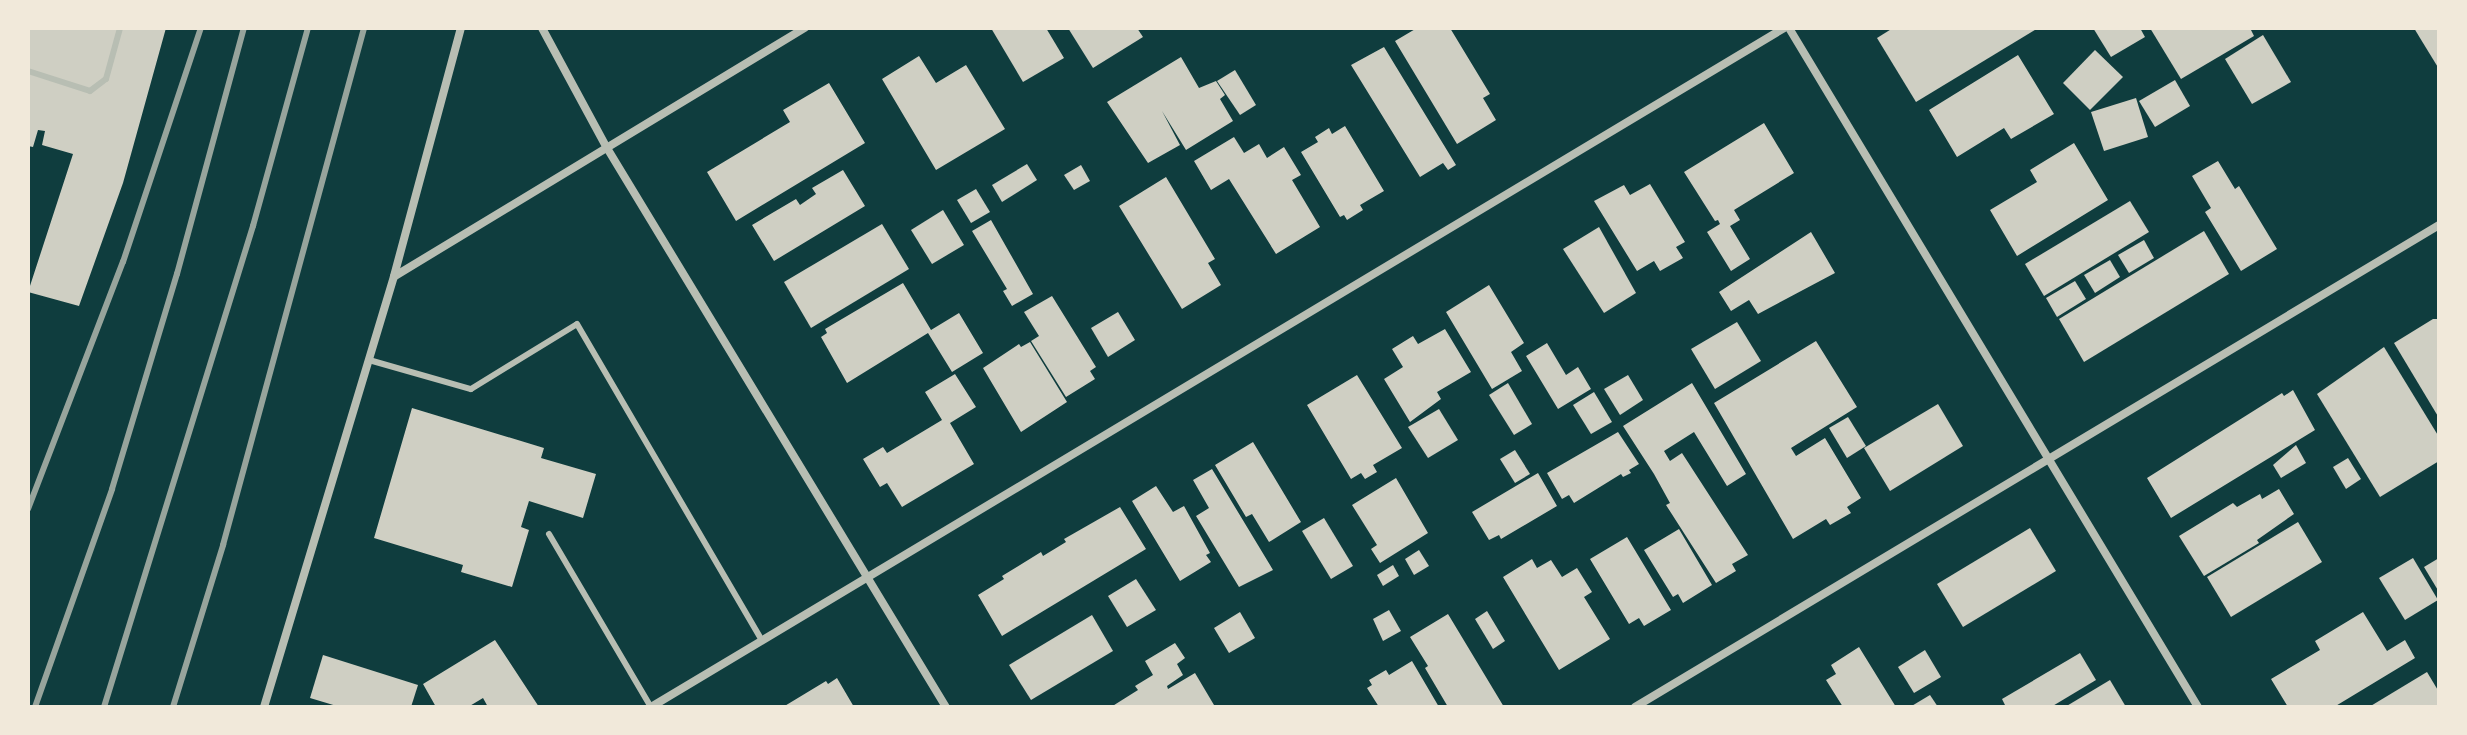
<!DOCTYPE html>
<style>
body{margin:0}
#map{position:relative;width:2467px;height:735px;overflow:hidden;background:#0f3d3e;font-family:Arial,sans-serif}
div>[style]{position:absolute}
.building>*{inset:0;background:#cfcfc3}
.service>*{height:6px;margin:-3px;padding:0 3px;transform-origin:3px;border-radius:3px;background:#b8beb3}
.minor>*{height:8px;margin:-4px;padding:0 4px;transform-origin:4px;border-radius:4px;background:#b8beb3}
.rail>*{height:6px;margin:-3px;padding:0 3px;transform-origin:3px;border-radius:3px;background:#97a49c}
span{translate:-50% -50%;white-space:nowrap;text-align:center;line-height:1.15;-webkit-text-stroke:8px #f1e9da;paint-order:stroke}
.frame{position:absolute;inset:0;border:30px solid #f1e9da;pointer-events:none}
</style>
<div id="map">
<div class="building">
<i style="clip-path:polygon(28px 28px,166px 28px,123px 183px,79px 306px,28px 292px,73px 154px,42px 145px,45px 131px,38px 130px,33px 147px,28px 146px)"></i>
<i style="clip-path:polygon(991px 28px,1046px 28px,1064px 58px,1023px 82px)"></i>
<i style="clip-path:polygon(1068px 28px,1137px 28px,1143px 37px,1093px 68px)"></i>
<i style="clip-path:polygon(1417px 28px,1450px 28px,1490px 94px,1483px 98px,1496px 120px,1457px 144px,1395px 41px)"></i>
<i style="clip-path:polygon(1893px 28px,2038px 28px,1916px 102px,1877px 38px)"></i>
<i style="clip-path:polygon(2093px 28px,2140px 28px,2145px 37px,2111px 57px)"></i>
<i style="clip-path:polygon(2150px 28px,2250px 28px,2254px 36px,2181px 79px)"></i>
<i style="clip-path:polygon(2414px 28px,2439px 28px,2439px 69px,2420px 38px)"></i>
<i style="clip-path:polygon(2263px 35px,2291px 82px,2252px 104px,2225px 59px)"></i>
<i style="clip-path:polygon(1384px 47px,1456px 165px,1448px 170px,1443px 163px,1420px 177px,1351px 65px)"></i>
<i style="clip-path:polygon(2095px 50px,2123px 77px,2090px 110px,2063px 83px)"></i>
<i style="clip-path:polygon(2018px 55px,2054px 114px,2011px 139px,2004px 128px,1957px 157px,1929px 110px)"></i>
<i style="clip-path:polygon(919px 56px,936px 83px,966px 65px,1005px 129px,936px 170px,882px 79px)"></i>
<i style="clip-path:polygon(1181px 57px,1199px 88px,1216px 81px,1225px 95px,1220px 99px,1233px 121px,1186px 150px,1162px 111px,1180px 145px,1148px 163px,1107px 102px)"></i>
<i style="clip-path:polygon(1235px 70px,1256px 105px,1240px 115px,1217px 81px)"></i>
<i style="clip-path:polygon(2175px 80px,2190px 106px,2155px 127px,2139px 101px)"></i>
<i style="clip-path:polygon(829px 83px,865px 143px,736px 221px,707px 172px,790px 122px,783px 110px)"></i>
<i style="clip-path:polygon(2136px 98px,2148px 137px,2104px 151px,2091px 112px)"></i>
<i style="clip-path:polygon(1764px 123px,1794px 173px,1734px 210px,1740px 220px,1730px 226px,1750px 259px,1731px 271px,1707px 232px,1720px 224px,1718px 220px,1715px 221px,1684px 172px)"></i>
<i style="clip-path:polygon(1345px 126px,1384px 191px,1360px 205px,1363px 210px,1347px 220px,1344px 215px,1340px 217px,1301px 152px,1318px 142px,1315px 137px,1329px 128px,1332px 134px)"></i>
<i style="clip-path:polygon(1234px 137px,1244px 153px,1259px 144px,1267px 158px,1284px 147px,1301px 175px,1292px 180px,1320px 227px,1276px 254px,1229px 179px,1211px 190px,1194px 161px)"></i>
<i style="clip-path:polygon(2074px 143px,2108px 200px,2017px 256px,1990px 210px,2037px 182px,2030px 170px)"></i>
<i style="clip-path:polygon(2218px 161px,2235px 189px,2239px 186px,2277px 249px,2241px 271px,2205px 212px,2211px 208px,2192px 176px)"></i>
<i style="clip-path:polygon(1027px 164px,1037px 180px,1002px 202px,992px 185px)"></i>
<i style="clip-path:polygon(1081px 165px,1090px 181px,1074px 190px,1064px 175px)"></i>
<i style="clip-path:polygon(843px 170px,865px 206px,774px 261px,752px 225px,796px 199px,800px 205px,816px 194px,812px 188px)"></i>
<i style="clip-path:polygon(1166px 177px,1215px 259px,1208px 263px,1221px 285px,1182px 309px,1119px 206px)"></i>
<i style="clip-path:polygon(1650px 184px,1685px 242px,1676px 247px,1683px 258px,1660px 271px,1654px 261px,1637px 271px,1594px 201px,1624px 185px,1630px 195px)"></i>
<i style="clip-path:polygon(976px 189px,990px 212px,971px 223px,957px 200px)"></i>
<i style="clip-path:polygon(2130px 201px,2149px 232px,2044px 296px,2025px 264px)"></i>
<i style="clip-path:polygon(943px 210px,964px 245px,932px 264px,911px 230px)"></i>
<i style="clip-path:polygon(991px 220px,1033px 294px,1012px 306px,1003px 291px,1007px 289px,972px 231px)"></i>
<i style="clip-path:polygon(882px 224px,909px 269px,811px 328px,784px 282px)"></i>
<i style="clip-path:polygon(1599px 227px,1636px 293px,1604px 313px,1563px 249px)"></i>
<i style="clip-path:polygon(2204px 231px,2229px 274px,2084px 362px,2059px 319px)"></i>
<i style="clip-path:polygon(1811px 232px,1835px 273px,1758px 314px,1749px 300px,1731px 311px,1719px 292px)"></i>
<i style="clip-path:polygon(2144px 240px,2154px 258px,2129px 273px,2118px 255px)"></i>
<i style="clip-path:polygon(2110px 260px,2120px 277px,2095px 293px,2084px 275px)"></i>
<i style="clip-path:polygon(2075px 281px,2086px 299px,2057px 317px,2046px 298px)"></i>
<i style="clip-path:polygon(903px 283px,931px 330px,959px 313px,983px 353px,952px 372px,928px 333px,847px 383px,821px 337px,827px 333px,825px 329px)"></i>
<i style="clip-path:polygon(1489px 285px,1524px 343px,1511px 352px,1522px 371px,1492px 389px,1446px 312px)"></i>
<i style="clip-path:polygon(1052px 296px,1096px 367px,1090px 371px,1095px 379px,1066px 397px,1031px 341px,1039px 336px,1024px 312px)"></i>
<i style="clip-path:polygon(1118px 312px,1135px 340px,1108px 357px,1091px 328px)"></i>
<i style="clip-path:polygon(2433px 319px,2439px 319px,2439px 418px,2394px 343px)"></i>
<i style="clip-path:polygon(1737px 322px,1761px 361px,1715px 389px,1691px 349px)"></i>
<i style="clip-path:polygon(1445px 329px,1471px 372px,1437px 392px,1441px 399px,1410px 422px,1384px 379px,1403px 367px,1392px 349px,1413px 336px,1418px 344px)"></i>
<i style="clip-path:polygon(1816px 341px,1857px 407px,1791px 448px,1796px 456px,1825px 438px,1861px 498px,1847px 507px,1851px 513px,1830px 525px,1826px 519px,1793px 539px,1714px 403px)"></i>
<i style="clip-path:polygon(1030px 342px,1067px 402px,1021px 432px,983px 368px,1019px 344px,1021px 347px)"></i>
<i style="clip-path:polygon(1547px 343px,1566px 375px,1578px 367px,1591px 389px,1558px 409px,1526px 356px)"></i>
<i style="clip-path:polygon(2384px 347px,2439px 437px,2439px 461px,2380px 497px,2317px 394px)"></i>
<i style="clip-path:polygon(955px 374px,976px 407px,950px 423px,974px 464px,902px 507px,887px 483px,880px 487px,863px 459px,883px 447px,887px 453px,942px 420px,925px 392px)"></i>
<i style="clip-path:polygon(1357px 375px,1402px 448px,1373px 465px,1377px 472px,1365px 479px,1361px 473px,1351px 479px,1307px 405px)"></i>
<i style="clip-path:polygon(1628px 375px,1643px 400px,1620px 415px,1604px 389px)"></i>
<i style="clip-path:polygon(1508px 383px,1532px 424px,1514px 435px,1489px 395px)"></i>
<i style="clip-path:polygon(1692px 383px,1746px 474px,1727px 486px,1694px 432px,1664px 451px,1670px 461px,1682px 453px,1748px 555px,1732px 564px,1736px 571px,1716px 583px,1666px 505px,1670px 503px,1654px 474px,1623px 426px)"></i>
<i style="clip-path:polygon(2293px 390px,2315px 430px,2171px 518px,2147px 478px,2282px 393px,2284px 396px)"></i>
<i style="clip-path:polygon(1594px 392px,1612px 422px,1591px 434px,1573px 405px)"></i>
<i style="clip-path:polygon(1938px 404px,1963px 446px,1890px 491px,1864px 448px)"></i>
<i style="clip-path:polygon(412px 408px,544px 448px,541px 458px,596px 474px,583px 518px,529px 501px,521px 527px,529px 530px,512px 587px,461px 572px,463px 565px,374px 538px)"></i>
<i style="clip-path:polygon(1439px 409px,1458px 440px,1428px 458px,1408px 427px)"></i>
<i style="clip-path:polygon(1848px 417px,1866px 446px,1847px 458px,1829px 428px)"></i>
<i style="clip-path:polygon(1618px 432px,1639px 464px,1629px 470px,1631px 473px,1623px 477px,1621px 474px,1574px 503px,1569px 495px,1562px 499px,1547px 473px)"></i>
<i style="clip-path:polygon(1253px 442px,1301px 522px,1269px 542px,1252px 514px,1246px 517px,1215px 465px)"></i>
<i style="clip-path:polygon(2296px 445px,2306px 463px,2281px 478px,2273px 465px)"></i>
<i style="clip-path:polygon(1515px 450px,1530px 474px,1515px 483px,1500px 459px)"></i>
<i style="clip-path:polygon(2348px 458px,2361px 479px,2346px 489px,2333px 467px)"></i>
<i style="clip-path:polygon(1212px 469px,1273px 570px,1239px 587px,1196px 516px,1209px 508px,1193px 480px)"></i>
<i style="clip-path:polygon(1538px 473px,1557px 506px,1501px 539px,1499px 535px,1489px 540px,1472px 512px)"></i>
<i style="clip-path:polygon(1396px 478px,1428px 533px,1380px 563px,1371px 549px,1377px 545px,1352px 505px)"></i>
<i style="clip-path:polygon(1156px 486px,1173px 512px,1184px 506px,1210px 553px,1206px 555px,1211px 562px,1180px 581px,1132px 501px)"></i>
<i style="clip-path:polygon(2279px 489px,2294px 514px,2257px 540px,2259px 543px,2204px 576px,2179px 536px,2233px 503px,2237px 507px,2260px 494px,2262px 499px)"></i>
<i style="clip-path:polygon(1120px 507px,1146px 549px,1002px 636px,978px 595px,1004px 579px,1002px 576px,1041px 552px,1043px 556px,1066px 542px,1064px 539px)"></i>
<i style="clip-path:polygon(1324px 518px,1353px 566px,1331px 579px,1302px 531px)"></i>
<i style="clip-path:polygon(2298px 522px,2322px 562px,2231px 617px,2207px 577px)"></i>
<i style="clip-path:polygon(2030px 528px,2056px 571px,1963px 627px,1937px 584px)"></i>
<i style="clip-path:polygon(1679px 529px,1712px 585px,1683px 603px,1678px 594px,1673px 597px,1644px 550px)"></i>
<i style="clip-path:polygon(1627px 537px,1671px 610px,1644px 626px,1639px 618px,1629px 624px,1590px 559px)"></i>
<i style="clip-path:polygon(1419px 550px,1429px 566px,1414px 575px,1405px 559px)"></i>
<i style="clip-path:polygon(2413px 558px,2438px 600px,2405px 620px,2379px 578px)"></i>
<i style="clip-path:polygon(2439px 558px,2439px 592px,2424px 567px)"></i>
<i style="clip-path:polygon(1532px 559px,1537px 568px,1551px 560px,1562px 577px,1577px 568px,1592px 592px,1584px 597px,1610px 639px,1559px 670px,1503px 577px)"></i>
<i style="clip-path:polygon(1393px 565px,1399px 576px,1383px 586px,1377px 575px)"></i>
<i style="clip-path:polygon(1136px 579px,1156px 610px,1127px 627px,1108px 596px)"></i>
<i style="clip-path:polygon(1389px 610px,1401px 631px,1383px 641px,1373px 619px)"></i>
<i style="clip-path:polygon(1487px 611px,1505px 641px,1493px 649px,1475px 619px)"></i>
<i style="clip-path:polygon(1240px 612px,1255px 638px,1229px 653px,1214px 628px)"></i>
<i style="clip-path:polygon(2363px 612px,2387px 651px,2405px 640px,2415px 658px,2334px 707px,2288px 707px,2271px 679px,2320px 650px,2315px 641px)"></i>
<i style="clip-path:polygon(1448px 614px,1504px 707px,1448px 707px,1425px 668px,1428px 666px,1410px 637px)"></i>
<i style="clip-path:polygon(1092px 615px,1113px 651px,1031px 700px,1009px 665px)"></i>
<i style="clip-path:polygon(495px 640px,539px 707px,488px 707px,483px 698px,468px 707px,436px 707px,423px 684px)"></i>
<i style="clip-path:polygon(1175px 643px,1185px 658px,1177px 664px,1183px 675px,1167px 686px,1168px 689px,1195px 673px,1214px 705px,1111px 707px,1138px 690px,1135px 686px,1153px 675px,1145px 661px)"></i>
<i style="clip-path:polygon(1859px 647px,1896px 707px,1843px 707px,1826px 680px,1836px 674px,1831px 665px)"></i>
<i style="clip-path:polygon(1925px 650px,1941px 677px,1914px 693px,1898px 667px)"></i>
<i style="clip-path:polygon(2080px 653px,2096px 680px,2051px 707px,2006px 707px,2002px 699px)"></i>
<i style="clip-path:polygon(323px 655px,418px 685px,411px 707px,340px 707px,310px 698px)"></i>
<i style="clip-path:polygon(1412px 661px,1439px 707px,1379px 707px,1367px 688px,1372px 685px,1369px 680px,1386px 670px,1389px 675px)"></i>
<i style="clip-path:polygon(2427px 672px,2439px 692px,2439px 707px,2369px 707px)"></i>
<i style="clip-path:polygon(837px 678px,854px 707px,783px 707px,826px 681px,828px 684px)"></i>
<i style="clip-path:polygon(2110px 680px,2126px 707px,2065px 707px)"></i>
<i style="clip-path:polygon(1930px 695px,1938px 707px,1910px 707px)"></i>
</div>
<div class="service">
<i style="left:28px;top:71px;width:65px;rotate:17.9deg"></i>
<i style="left:90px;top:91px;width:20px;rotate:-37deg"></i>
<i style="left:106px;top:79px;width:53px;rotate:-74.6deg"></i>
<i style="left:369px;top:360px;width:106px;rotate:15.9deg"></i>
<i style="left:471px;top:389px;width:124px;rotate:-31.5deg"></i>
<i style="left:577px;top:324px;width:366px;rotate:59.7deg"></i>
<i style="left:549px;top:534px;width:201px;rotate:59.5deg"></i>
</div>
<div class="minor">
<i style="left:542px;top:28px;width:136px;rotate:61.6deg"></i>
<i style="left:607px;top:148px;width:654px;rotate:58.77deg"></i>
<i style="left:1789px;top:28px;width:793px;rotate:58.94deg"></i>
<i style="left:395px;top:276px;width:479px;rotate:-31.2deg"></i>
<i style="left:264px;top:707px;width:450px;rotate:-73.2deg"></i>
<i style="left:394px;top:276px;width:257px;rotate:-74.9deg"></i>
<i style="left:651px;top:707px;width:1321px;rotate:-30.93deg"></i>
<i style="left:1635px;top:707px;width:937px;rotate:-30.94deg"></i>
</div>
<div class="rail">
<i style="left:28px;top:509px;width:265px;rotate:-69deg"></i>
<i style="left:123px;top:262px;width:247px;rotate:-71.6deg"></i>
<i style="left:35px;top:707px;width:231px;rotate:-70.5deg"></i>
<i style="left:112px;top:489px;width:225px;rotate:-73.2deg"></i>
<i style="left:177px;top:274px;width:255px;rotate:-74.8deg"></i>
<i style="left:104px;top:707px;width:504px;rotate:-72.79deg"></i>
<i style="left:253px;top:226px;width:205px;rotate:-74.5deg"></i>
<i style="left:173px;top:707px;width:170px;rotate:-72.8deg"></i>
<i style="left:223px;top:545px;width:536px;rotate:-74.74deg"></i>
</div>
<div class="frame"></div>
</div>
